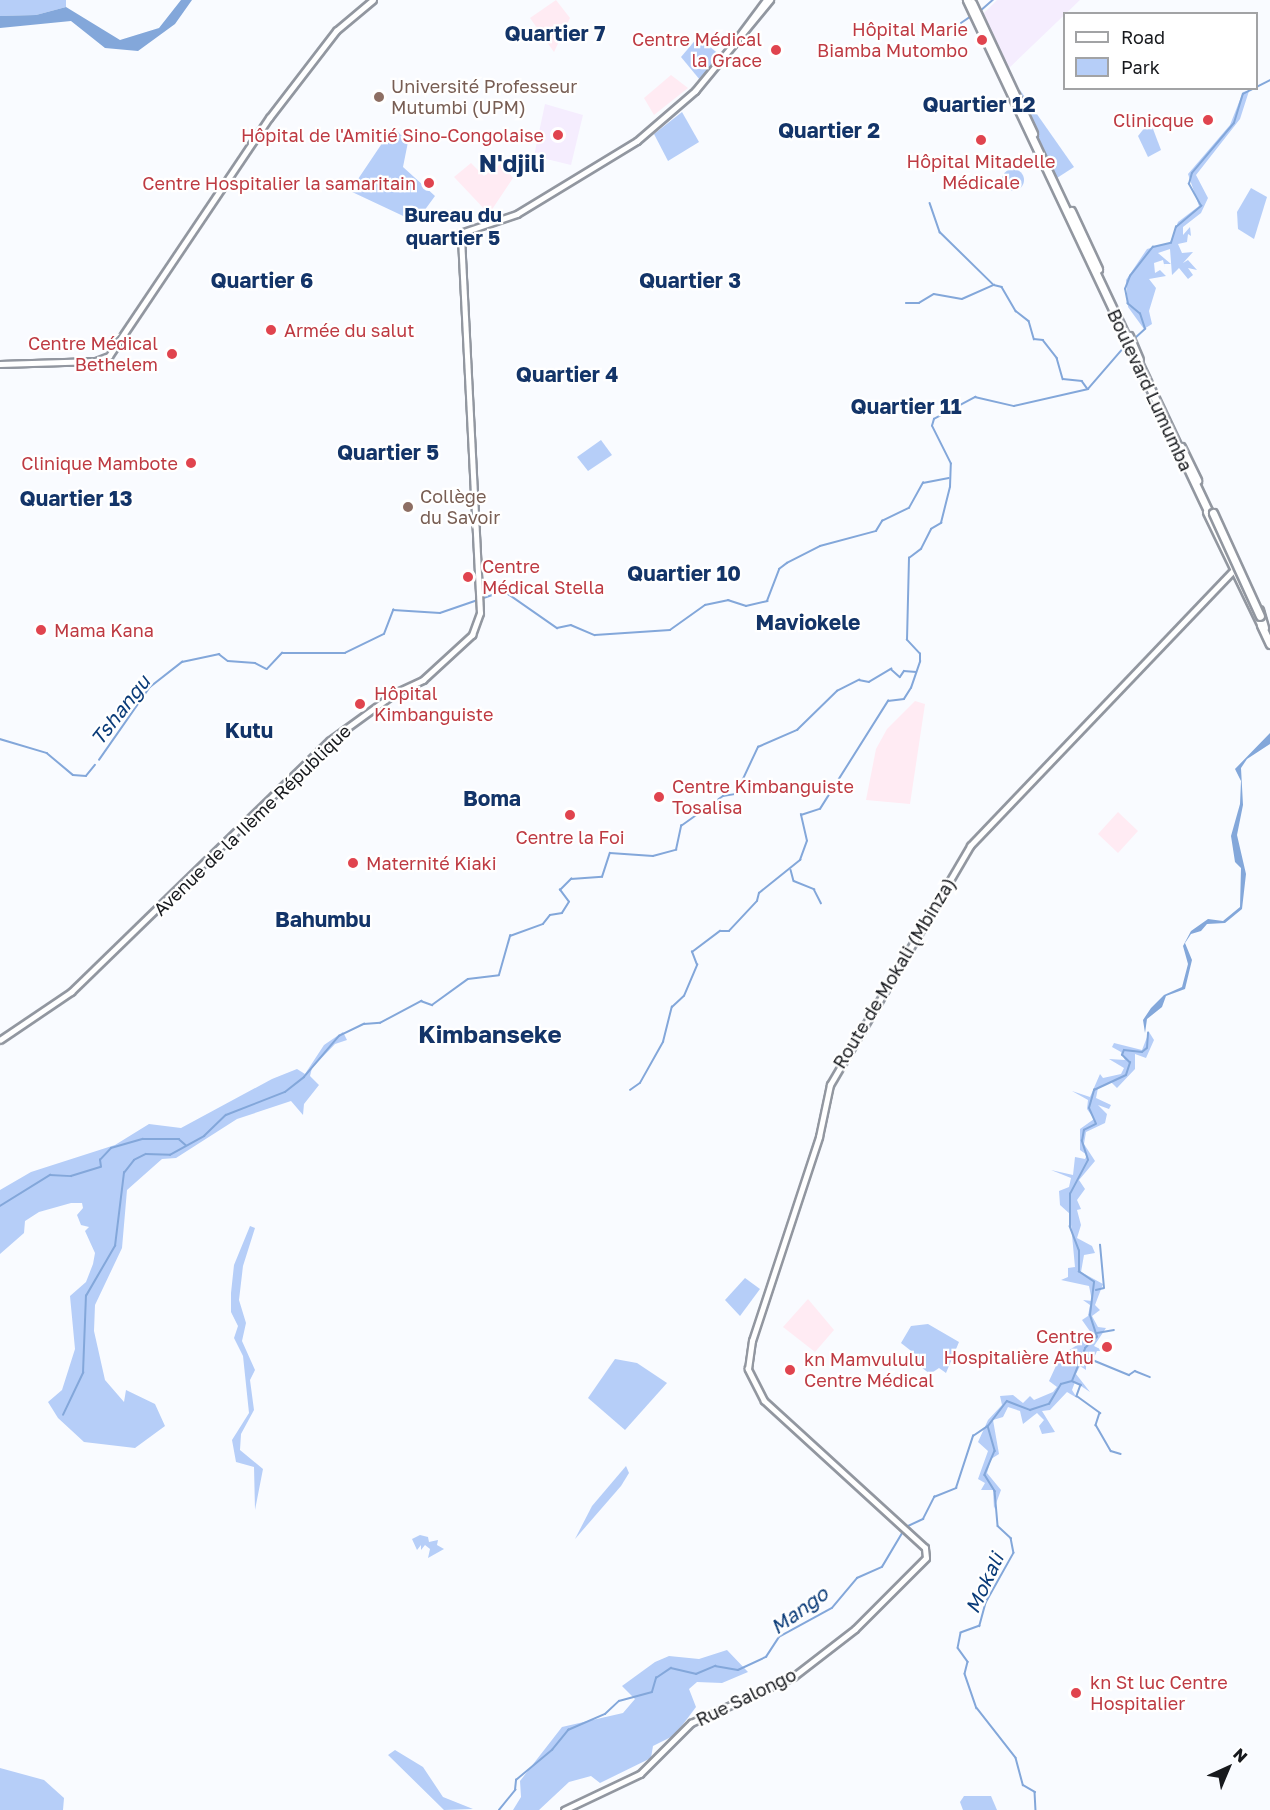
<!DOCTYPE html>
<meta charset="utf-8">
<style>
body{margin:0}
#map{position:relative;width:1270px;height:1810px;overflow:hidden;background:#f9fbff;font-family:"Golos Text",sans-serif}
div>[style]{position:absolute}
.education>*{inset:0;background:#ffebf3}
.medical>*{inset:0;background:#f5edfe}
.green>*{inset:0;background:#b6cef8}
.round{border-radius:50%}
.water>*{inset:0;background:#83a7da}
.stream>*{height:1.5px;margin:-0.75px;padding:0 0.75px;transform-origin:0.75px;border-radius:0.75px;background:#83a7da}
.roads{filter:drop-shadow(2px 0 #9297a0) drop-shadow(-2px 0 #9297a0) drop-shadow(0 2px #9297a0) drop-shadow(0 -2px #9297a0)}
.tertiary>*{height:4.5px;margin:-2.25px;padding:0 2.25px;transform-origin:2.25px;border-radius:2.25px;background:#fff}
.trunk>*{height:7px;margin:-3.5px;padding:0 3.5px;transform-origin:3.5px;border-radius:3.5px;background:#fff}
.bridges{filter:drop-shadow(2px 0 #9297a0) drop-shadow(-2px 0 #9297a0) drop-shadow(0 2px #9297a0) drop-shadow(0 -2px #9297a0)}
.trunk-bridge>*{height:7px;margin:-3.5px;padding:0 3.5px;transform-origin:3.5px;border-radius:3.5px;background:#fff}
.dots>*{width:16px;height:16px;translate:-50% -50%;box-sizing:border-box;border:3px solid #fff;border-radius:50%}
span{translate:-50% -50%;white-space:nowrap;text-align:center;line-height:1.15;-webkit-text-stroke:4.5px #fff;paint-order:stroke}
.health-label{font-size:18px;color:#be3a42}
.right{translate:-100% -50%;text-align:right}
.left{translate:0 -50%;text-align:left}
.education-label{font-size:18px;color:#785e54}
.street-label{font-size:18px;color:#17191d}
.neighbourhood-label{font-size:20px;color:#133468;font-weight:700}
.water-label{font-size:20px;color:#0a3b78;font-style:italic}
.quarter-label{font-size:21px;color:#133468;font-weight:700}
.district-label{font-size:24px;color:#133468;font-weight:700}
.legend{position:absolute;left:1063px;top:12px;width:195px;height:78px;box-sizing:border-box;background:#fff;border:2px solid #a2a3a5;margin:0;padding:8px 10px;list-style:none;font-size:18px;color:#17191d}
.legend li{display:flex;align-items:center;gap:12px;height:30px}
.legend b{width:30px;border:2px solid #a2a3a5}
.north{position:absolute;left:1198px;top:1738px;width:60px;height:60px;-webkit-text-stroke:4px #fff;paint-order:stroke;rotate:44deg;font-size:16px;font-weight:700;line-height:24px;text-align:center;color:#17191d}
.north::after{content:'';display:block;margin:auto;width:21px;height:27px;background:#17191d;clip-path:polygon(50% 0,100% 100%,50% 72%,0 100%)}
</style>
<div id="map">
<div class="education">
<i style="clip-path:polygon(556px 0,570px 18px,554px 52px,530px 18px)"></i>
<i style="clip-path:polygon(671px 75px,688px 88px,654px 115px,644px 98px)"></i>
<i style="clip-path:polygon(471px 163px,484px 176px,502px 163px,513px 178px,489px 214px,454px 177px)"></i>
<i style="clip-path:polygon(915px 701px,925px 704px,910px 804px,866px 800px,876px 749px,887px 729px)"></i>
<i style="clip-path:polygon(1118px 812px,1138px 831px,1118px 853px,1098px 834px)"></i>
<i style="clip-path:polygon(808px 1299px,834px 1330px,815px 1352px,783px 1327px)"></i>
</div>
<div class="medical">
<i style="clip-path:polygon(997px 0,1080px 0,1007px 70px,982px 15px)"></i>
<i style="clip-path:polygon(545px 104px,583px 115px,571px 165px,534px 156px)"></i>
</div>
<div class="green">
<i style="clip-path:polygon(0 0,66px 0,66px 7px,36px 15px,0 16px)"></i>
<i style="clip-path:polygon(698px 37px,721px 56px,700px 80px,681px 57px)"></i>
<i style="clip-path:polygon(1256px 89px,1249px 91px,1240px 119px,1196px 175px,1208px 198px,1201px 213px,1183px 227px,1183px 235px,1190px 227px,1191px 236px,1188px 234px,1187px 242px,1178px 244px,1182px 253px,1193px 252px,1183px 263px,1188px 260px,1197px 270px,1188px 268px,1193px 275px,1188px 279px,1179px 268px,1172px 275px,1170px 249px,1158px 253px,1171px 264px,1164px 264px,1165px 269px,1163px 260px,1154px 263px,1155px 273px,1160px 270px,1166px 276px,1149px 279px,1156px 288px,1149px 311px,1152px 324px,1144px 329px,1128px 307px,1126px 280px,1147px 249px,1170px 243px,1178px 222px,1199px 206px,1188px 174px,1230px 125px,1243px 92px)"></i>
<i style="clip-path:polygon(1020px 90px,1074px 167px,1057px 178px,1016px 93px)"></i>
<i style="clip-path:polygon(682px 112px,699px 142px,668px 161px,654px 134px)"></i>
<i style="clip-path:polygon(1150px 121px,1161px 150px,1148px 157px,1138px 136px)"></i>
<i style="clip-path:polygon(393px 127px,408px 142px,403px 167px,435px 196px,416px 222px,350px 191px)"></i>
<i class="round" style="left:1002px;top:169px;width:22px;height:22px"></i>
<i style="clip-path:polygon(1251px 188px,1267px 197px,1254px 239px,1238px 229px,1237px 212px)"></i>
<i style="clip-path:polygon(601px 440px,612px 455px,588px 471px,577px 457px)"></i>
<i style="clip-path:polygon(343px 1032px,347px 1040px,335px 1044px,312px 1068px,310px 1076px,319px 1085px,304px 1104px,303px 1115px,291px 1101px,237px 1119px,176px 1158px,162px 1159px,127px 1190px,122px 1248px,95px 1305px,94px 1331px,105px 1380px,124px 1402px,126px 1390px,155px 1404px,165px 1426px,135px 1448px,84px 1442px,58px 1418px,48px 1402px,62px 1390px,75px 1349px,70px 1296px,86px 1282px,93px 1264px,95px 1253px,85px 1231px,89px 1227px,81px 1225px,77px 1215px,83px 1208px,82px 1203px,71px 1203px,39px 1212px,25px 1221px,24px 1233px,0 1254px,0 1190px,31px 1172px,115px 1145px,149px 1124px,181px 1128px,272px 1079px,297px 1069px,305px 1074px,324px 1045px)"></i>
<i style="clip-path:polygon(1149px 1032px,1154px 1040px,1146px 1058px,1135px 1054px,1135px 1069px,1117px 1088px,1111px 1082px,1098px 1088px,1096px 1098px,1111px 1105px,1109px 1109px,1098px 1105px,1107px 1114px,1105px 1123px,1086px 1132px,1084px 1144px,1095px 1161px,1079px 1180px,1085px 1189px,1077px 1200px,1081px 1209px,1077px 1210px,1081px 1225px,1077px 1238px,1092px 1246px,1095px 1253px,1084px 1255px,1081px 1272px,1103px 1284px,1095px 1305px,1100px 1310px,1092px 1316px,1098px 1327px,1106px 1328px,1094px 1346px,1104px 1351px,1097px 1351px,1092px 1362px,1086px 1361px,1086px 1370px,1080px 1366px,1076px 1374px,1090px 1392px,1075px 1382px,1072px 1390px,1077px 1398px,1067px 1392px,1050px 1410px,1042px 1411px,1055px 1432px,1042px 1434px,1039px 1426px,1044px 1420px,1037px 1413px,1023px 1424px,1020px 1411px,1008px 1407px,1003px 1417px,993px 1420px,999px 1454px,991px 1459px,987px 1473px,1001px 1490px,994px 1509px,993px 1490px,981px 1490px,985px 1483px,978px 1479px,988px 1451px,978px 1442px,988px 1420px,1002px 1405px,1000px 1396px,1013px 1395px,1023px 1403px,1030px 1396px,1034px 1400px,1053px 1392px,1057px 1387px,1049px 1381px,1061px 1355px,1079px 1344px,1072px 1342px,1074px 1331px,1086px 1332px,1077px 1336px,1088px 1342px,1094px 1337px,1082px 1320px,1088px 1316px,1090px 1305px,1083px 1300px,1092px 1301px,1089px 1286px,1061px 1280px,1068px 1277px,1068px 1268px,1075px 1267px,1070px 1214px,1060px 1205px,1059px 1191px,1069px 1187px,1071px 1178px,1051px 1170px,1073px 1175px,1075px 1157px,1085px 1159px,1087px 1155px,1080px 1150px,1080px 1129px,1094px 1119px,1087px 1109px,1088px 1100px,1072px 1091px,1090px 1097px,1100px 1074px,1103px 1078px,1121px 1074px,1124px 1068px,1109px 1059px,1125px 1060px,1121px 1052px,1112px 1047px,1114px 1043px,1142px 1050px)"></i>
<i style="clip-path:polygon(250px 1226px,255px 1228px,243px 1266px,239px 1300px,246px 1323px,242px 1341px,255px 1370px,250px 1380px,254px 1410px,241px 1434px,240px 1450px,263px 1469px,255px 1510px,254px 1467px,236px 1462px,232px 1440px,249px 1413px,243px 1356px,234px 1338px,238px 1326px,231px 1312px,231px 1293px,234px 1265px)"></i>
<i style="clip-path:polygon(745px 1278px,760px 1289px,740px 1316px,725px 1300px)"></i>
<i style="clip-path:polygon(928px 1324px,959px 1342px,946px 1373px,939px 1368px,930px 1374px,912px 1360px,915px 1354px,901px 1343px,911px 1326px)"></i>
<i style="clip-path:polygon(615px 1359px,637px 1363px,667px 1383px,625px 1430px,588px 1398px)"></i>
<i style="clip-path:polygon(626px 1466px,629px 1473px,621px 1486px,575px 1539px,592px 1506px)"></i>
<i style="clip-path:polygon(420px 1535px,428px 1537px,429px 1542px,438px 1540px,437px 1545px,444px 1549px,428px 1558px,430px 1549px,425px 1545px,421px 1550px,421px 1545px,417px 1550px,412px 1539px)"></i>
<i style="clip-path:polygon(727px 1650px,748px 1672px,722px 1683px,697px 1682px,689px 1689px,696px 1707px,675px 1735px,653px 1746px,651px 1758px,600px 1783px,591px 1776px,569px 1782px,539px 1810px,513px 1810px,521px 1797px,520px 1781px,562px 1727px,623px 1713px,635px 1699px,622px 1686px,655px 1662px,669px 1656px,699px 1659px)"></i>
<i style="clip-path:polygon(395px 1750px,423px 1767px,443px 1797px,473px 1809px,444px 1810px,388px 1755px)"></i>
<i style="clip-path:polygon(0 1768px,44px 1780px,64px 1798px,63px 1810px,0 1810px)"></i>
<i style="clip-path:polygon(964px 1796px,991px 1796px,997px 1810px,963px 1810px,960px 1802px)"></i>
</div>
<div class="water">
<i style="clip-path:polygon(181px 0,192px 0,175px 24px,138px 51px,105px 48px,71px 21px,0 28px,0 16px,36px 15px,66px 7px,120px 40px,159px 28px)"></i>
<i style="clip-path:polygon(1270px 733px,1270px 744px,1247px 759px,1241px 768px,1243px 805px,1237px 835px,1246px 874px,1242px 909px,1225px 923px,1207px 924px,1201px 931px,1191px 934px,1185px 943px,1192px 960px,1185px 989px,1166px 996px,1162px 1007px,1147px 1019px,1145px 1033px,1143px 1020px,1151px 1008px,1164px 995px,1182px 987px,1188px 964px,1183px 946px,1191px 931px,1208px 919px,1223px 921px,1240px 907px,1241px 868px,1235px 862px,1231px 836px,1240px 804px,1241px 781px,1235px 769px)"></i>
</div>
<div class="stream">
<i style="left:979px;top:12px;width:18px;rotate:-41deg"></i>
<i style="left:961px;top:23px;width:14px;rotate:-34deg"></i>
<i style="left:930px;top:203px;width:31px;rotate:71deg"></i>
<i style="left:940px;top:232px;width:74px;rotate:44.5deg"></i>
<i style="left:906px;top:303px;width:13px"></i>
<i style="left:919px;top:303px;width:17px;rotate:-31deg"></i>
<i style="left:934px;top:294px;width:28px;rotate:10deg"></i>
<i style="left:962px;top:299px;width:35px;rotate:-24deg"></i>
<i style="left:994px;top:285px;width:8px;rotate:14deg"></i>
<i style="left:1002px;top:287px;width:28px;rotate:60deg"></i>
<i style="left:1016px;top:311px;width:16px;rotate:38deg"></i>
<i style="left:1029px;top:321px;width:19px;rotate:74deg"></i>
<i style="left:1034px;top:339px;width:9px;rotate:6deg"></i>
<i style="left:1043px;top:340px;width:23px;rotate:52deg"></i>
<i style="left:1057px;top:358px;width:22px;rotate:74deg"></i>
<i style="left:1063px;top:379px;width:19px;rotate:6deg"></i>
<i style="left:1082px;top:381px;width:9px;rotate:54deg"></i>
<i style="left:1134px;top:339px;width:15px;rotate:-42deg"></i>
<i style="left:1145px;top:329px;width:16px;rotate:-108deg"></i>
<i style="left:1140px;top:314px;width:16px;rotate:-140deg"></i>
<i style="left:1128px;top:304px;width:15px;rotate:-101deg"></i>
<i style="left:1125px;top:289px;width:14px;rotate:-69deg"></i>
<i style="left:1130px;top:276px;width:37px;rotate:-52deg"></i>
<i style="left:1153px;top:247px;width:18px;rotate:-13deg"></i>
<i style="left:1171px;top:243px;width:17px;rotate:-73deg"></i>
<i style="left:1176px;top:227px;width:33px;rotate:-40deg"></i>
<i style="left:1201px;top:206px;width:25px;rotate:-119deg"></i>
<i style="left:1189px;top:184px;width:11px;rotate:-75deg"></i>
<i style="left:1192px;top:173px;width:65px;rotate:-50deg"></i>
<i style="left:1234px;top:123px;width:30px;rotate:-73deg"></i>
<i style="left:1243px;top:94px;width:30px;rotate:-27deg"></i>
<i style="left:0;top:739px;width:49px;rotate:16.6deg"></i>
<i style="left:47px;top:753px;width:34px;rotate:40deg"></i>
<i style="left:73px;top:775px;width:13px;rotate:4deg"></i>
<i style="left:86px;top:776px;width:14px;rotate:-51deg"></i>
<i style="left:99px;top:760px;width:89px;rotate:-55.1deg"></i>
<i style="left:150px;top:687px;width:41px;rotate:-38deg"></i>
<i style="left:182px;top:662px;width:38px;rotate:-12deg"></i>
<i style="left:219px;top:654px;width:11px;rotate:38deg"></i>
<i style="left:228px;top:661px;width:27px;rotate:4deg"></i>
<i style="left:255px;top:663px;width:13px;rotate:27deg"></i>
<i style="left:267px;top:669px;width:22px;rotate:-47deg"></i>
<i style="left:282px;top:653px;width:63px"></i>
<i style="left:345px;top:653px;width:43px;rotate:-26deg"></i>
<i style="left:384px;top:634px;width:26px;rotate:-69deg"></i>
<i style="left:393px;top:610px;width:47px;rotate:3.7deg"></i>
<i style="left:440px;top:613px;width:68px;rotate:-19deg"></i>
<i style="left:504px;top:591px;width:65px;rotate:34.9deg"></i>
<i style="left:557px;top:628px;width:14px;rotate:-12deg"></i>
<i style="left:571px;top:625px;width:26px;rotate:23deg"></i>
<i style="left:595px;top:635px;width:75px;rotate:-3.8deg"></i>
<i style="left:670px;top:630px;width:43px;rotate:-35.5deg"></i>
<i style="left:705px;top:605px;width:24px;rotate:-12deg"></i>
<i style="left:728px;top:600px;width:19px;rotate:18deg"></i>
<i style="left:746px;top:606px;width:22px;rotate:-13deg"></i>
<i style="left:767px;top:601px;width:34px;rotate:-69deg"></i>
<i style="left:779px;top:569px;width:10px;rotate:-37deg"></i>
<i style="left:787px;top:563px;width:37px;rotate:-27deg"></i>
<i style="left:820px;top:546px;width:58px;rotate:-15deg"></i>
<i style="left:876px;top:531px;width:12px;rotate:-59deg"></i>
<i style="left:882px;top:521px;width:30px;rotate:-26deg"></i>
<i style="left:909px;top:508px;width:29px;rotate:-61deg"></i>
<i style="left:923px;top:483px;width:26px;rotate:-11deg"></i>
<i style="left:791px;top:870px;width:11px;rotate:75deg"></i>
<i style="left:794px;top:881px;width:22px;rotate:22deg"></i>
<i style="left:814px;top:889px;width:16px;rotate:63deg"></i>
<i style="left:630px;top:1090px;width:12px;rotate:-35deg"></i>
<i style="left:640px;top:1083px;width:47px;rotate:-60.7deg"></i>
<i style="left:663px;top:1042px;width:36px;rotate:-76deg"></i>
<i style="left:672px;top:1007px;width:16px;rotate:-43deg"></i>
<i style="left:684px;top:996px;width:34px;rotate:-67deg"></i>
<i style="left:697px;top:965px;width:14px;rotate:-111deg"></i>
<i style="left:692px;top:952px;width:35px;rotate:-37deg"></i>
<i style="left:720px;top:931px;width:9px"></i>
<i style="left:729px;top:931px;width:41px;rotate:-47deg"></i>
<i style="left:757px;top:901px;width:8px;rotate:-76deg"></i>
<i style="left:759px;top:893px;width:53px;rotate:-38.8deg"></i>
<i style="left:800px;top:860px;width:20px;rotate:-70deg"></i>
<i style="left:807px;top:841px;width:27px;rotate:-103deg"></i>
<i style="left:801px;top:815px;width:20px;rotate:-18deg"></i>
<i style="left:820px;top:809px;width:128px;rotate:-57.8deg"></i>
<i style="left:888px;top:701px;width:16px;rotate:-7deg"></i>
<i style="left:904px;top:699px;width:13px;rotate:-58deg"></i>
<i style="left:911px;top:688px;width:28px;rotate:-71deg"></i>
<i style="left:920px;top:662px;width:8px;rotate:-90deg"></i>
<i style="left:920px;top:654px;width:19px;rotate:-133deg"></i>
<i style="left:907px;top:640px;width:82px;rotate:-88.6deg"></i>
<i style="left:909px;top:558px;width:15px;rotate:-37deg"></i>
<i style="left:921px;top:549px;width:22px;rotate:-63deg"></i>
<i style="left:931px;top:529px;width:12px;rotate:-31deg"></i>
<i style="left:941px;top:523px;width:37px;rotate:-76deg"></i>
<i style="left:950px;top:487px;width:23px;rotate:-88deg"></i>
<i style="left:951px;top:464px;width:42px;rotate:-116.6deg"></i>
<i style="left:932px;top:426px;width:7px;rotate:-74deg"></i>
<i style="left:934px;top:419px;width:47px;rotate:-28.2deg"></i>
<i style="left:975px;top:397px;width:40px;rotate:13deg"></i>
<i style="left:1014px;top:406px;width:76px;rotate:-12.9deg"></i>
<i style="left:1088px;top:389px;width:58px;rotate:-49.2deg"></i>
<i style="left:0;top:1206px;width:59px;rotate:-31.8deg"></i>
<i style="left:50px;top:1175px;width:21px;rotate:3deg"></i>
<i style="left:71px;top:1176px;width:31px;rotate:-17deg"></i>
<i style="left:101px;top:1167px;width:7px;rotate:-98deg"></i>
<i style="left:100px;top:1160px;width:16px;rotate:-47deg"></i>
<i style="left:111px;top:1148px;width:33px;rotate:-16deg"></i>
<i style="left:143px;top:1139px;width:36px"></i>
<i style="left:179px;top:1139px;width:9px;rotate:41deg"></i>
<i style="left:1096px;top:1290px;width:8px;rotate:-14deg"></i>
<i style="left:1104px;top:1288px;width:43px;rotate:-95.3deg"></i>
<i style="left:1097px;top:1333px;width:17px;rotate:-10deg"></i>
<i style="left:1083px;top:1356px;width:50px;rotate:22.4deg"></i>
<i style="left:1129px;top:1375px;width:7px;rotate:-34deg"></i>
<i style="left:1135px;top:1371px;width:16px;rotate:22deg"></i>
<i style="left:1072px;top:1381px;width:10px;rotate:24deg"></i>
<i style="left:1081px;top:1385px;width:12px;rotate:110deg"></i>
<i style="left:1077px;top:1396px;width:29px;rotate:36deg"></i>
<i style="left:1100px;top:1413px;width:13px;rotate:108deg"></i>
<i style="left:1096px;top:1425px;width:30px;rotate:60deg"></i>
<i style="left:1111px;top:1451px;width:10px;rotate:17deg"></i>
<i style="left:63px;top:1415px;width:47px;rotate:-64.5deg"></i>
<i style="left:83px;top:1373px;width:77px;rotate:-87.8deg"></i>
<i style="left:86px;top:1296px;width:58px;rotate:-59.9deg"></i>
<i style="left:115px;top:1246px;width:74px;rotate:-83deg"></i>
<i style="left:124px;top:1173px;width:16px;rotate:-52deg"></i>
<i style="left:134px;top:1160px;width:13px;rotate:-27deg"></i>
<i style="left:146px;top:1154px;width:24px;rotate:2deg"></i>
<i style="left:170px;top:1155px;width:39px;rotate:-29deg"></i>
<i style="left:204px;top:1136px;width:30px;rotate:-44deg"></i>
<i style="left:226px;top:1115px;width:63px;rotate:-21.3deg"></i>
<i style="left:285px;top:1092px;width:24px;rotate:-38deg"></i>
<i style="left:304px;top:1077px;width:54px;rotate:-49.5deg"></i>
<i style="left:339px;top:1036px;width:28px;rotate:-26deg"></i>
<i style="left:364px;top:1024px;width:16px;rotate:-4deg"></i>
<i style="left:380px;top:1023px;width:47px;rotate:-28.2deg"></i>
<i style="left:421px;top:1001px;width:12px;rotate:20deg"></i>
<i style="left:432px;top:1005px;width:44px;rotate:-35.8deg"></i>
<i style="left:468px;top:979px;width:31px;rotate:-7deg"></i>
<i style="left:499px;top:975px;width:41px;rotate:-74.2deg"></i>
<i style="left:510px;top:936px;width:35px;rotate:-20deg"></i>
<i style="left:543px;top:924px;width:11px;rotate:-52deg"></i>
<i style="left:550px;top:915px;width:12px;rotate:-9deg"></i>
<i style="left:562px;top:913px;width:13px;rotate:-58deg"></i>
<i style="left:569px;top:902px;width:15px;rotate:-127deg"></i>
<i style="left:560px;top:890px;width:16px;rotate:-45deg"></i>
<i style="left:571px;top:879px;width:31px;rotate:-4deg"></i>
<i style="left:602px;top:877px;width:25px;rotate:-72deg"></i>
<i style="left:610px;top:853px;width:43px;rotate:4deg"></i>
<i style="left:653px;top:856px;width:24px;rotate:-15deg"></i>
<i style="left:676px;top:850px;width:25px;rotate:-78deg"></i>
<i style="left:681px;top:826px;width:52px;rotate:-35.5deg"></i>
<i style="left:723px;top:796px;width:13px;rotate:-9deg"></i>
<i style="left:736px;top:794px;width:52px;rotate:-64.9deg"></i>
<i style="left:758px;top:747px;width:43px;rotate:-23.6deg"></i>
<i style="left:797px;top:730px;width:56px;rotate:-44.3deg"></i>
<i style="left:837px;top:691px;width:25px;rotate:-27deg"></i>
<i style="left:859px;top:680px;width:10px;rotate:11deg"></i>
<i style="left:869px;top:682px;width:26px;rotate:-31deg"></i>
<i style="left:891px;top:669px;width:12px;rotate:42deg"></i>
<i style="left:900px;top:677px;width:7px;rotate:-56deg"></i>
<i style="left:904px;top:671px;width:12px;rotate:5deg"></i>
<i style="left:988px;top:1426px;width:26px;rotate:74deg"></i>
<i style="left:995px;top:1451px;width:26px;rotate:113deg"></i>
<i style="left:985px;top:1475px;width:19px;rotate:58deg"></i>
<i style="left:995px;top:1491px;width:35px;rotate:85deg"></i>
<i style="left:998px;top:1526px;width:18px;rotate:43deg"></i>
<i style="left:1011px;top:1538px;width:15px;rotate:79deg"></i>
<i style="left:1014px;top:1553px;width:57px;rotate:119.2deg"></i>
<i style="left:986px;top:1603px;width:24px;rotate:105deg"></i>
<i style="left:980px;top:1626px;width:20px;rotate:160deg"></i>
<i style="left:961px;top:1633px;width:15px;rotate:101deg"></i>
<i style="left:958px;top:1648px;width:17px;rotate:54deg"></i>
<i style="left:968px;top:1662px;width:12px;rotate:104deg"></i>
<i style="left:965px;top:1674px;width:36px;rotate:71deg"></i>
<i style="left:977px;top:1708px;width:63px;rotate:52deg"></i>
<i style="left:1016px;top:1758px;width:28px;rotate:75deg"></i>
<i style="left:1023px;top:1785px;width:14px;rotate:30deg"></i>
<i style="left:1035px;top:1792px;width:18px;rotate:87deg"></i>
<i style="left:906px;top:1527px;width:19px;rotate:-25deg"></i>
<i style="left:923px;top:1519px;width:25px;rotate:-63deg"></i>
<i style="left:934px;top:1497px;width:24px;rotate:-22deg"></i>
<i style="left:956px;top:1488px;width:55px;rotate:-71.9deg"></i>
<i style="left:973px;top:1436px;width:18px;rotate:-34deg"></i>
<i style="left:988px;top:1426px;width:31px;rotate:-53deg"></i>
<i style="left:1007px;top:1401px;width:25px;rotate:21deg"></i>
<i style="left:1030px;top:1410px;width:20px;rotate:-18deg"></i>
<i style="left:1049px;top:1404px;width:23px;rotate:-59deg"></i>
<i style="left:1061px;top:1384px;width:11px;rotate:-15deg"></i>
<i style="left:1072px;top:1381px;width:35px;rotate:-68deg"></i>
<i style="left:1085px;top:1348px;width:16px;rotate:-43deg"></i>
<i style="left:1097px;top:1337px;width:23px;rotate:-108deg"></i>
<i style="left:1090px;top:1315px;width:33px;rotate:-83deg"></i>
<i style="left:1094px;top:1282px;width:18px;rotate:-146deg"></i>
<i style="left:1079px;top:1272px;width:21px;rotate:-90deg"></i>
<i style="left:1079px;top:1251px;width:26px;rotate:-111deg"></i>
<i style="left:1070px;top:1227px;width:33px;rotate:-90deg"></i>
<i style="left:1070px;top:1194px;width:38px;rotate:-62deg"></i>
<i style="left:1088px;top:1160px;width:20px;rotate:-108deg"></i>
<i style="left:1082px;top:1141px;width:11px;rotate:-80deg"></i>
<i style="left:1084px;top:1130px;width:13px;rotate:-27deg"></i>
<i style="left:1096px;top:1124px;width:17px;rotate:-114deg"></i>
<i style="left:1089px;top:1108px;width:19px;rotate:-74deg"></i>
<i style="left:1094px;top:1090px;width:35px;rotate:-25deg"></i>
<i style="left:1126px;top:1075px;width:13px;rotate:-72deg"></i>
<i style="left:1130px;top:1063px;width:11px;rotate:-135deg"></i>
<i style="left:1122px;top:1055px;width:5px;rotate:-68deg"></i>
<i style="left:1124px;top:1050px;width:18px;rotate:6deg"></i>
<i style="left:1142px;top:1052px;width:6px;rotate:-39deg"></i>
<i style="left:1147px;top:1048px;width:15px;rotate:-86deg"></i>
<i style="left:499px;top:1810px;width:26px;rotate:-51deg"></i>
<i style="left:515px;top:1790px;width:10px;rotate:-84deg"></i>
<i style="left:516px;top:1780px;width:47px;rotate:-39.8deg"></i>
<i style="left:552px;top:1750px;width:26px;rotate:-51deg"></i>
<i style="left:568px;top:1730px;width:40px;rotate:-23.4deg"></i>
<i style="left:605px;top:1714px;width:19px;rotate:-43deg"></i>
<i style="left:619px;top:1701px;width:34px;rotate:-15deg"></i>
<i style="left:652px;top:1692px;width:15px;rotate:-74deg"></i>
<i style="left:656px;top:1678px;width:18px;rotate:-34deg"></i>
<i style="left:671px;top:1668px;width:26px;rotate:13deg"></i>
<i style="left:696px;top:1674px;width:21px;rotate:-23deg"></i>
<i style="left:715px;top:1666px;width:23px;rotate:10deg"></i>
<i style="left:738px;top:1670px;width:31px;rotate:-25deg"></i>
<i style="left:766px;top:1657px;width:24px;rotate:-57deg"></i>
<i style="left:779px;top:1637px;width:60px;rotate:-28.7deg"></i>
<i style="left:832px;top:1608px;width:39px;rotate:-50deg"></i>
<i style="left:857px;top:1578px;width:27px;rotate:-24deg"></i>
<i style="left:882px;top:1567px;width:43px;rotate:-59.3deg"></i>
</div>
<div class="roads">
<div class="tertiary">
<i style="left:734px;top:43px;width:54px;rotate:-53.3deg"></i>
<i style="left:0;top:364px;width:96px;rotate:-1.8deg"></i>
<i style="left:96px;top:361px;width:14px;rotate:-21deg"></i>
<i style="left:109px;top:356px;width:287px;rotate:-56.1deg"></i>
<i style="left:269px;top:118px;width:110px;rotate:-52.4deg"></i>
<i style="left:336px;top:31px;width:48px;rotate:-40deg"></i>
<i style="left:0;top:1040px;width:86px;rotate:-34.1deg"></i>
<i style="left:71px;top:992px;width:360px;rotate:-44.2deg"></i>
<i style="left:329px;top:741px;width:82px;rotate:-36deg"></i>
<i style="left:395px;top:693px;width:31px;rotate:-25deg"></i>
<i style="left:423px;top:680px;width:67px;rotate:-42.6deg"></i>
<i style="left:472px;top:635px;width:23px;rotate:-70deg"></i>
<i style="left:480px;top:613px;width:380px;rotate:-92.9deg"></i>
<i style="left:461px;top:233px;width:59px;rotate:-18.7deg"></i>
<i style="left:517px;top:214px;width:140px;rotate:-31.3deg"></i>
<i style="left:637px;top:141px;width:77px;rotate:-40.8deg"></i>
<i style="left:695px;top:91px;width:118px;rotate:-50.5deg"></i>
<i style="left:564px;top:1810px;width:84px;rotate:-25.3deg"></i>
<i style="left:640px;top:1774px;width:72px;rotate:-45deg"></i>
<i style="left:691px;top:1723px;width:112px;rotate:-24.3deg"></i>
<i style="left:793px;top:1677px;width:78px;rotate:-37.7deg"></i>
<i style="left:855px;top:1629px;width:100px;rotate:-45deg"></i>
<i style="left:926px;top:1558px;width:10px;rotate:-96deg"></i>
<i style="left:925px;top:1548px;width:218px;rotate:-137.6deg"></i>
<i style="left:764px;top:1401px;width:36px;rotate:-117deg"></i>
<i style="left:748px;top:1369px;width:28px;rotate:-82deg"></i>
<i style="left:752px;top:1341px;width:215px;rotate:-71.8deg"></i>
<i style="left:819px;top:1137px;width:53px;rotate:-78.1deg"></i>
<i style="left:830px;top:1085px;width:277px;rotate:-59.6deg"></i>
<i style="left:970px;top:846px;width:383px;rotate:-46.3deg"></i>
</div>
<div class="trunk">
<i style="left:967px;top:0;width:569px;rotate:64.74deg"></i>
<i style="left:972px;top:3px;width:144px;rotate:64.9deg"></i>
<i style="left:1071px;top:211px;width:64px;rotate:65deg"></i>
<i style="left:1129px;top:336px;width:25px;rotate:67deg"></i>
<i style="left:1181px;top:447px;width:37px;rotate:64deg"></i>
<i style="left:1207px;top:512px;width:129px;rotate:64.2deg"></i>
<i style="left:1259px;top:610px;width:18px;rotate:74deg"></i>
<i style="left:1261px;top:625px;width:21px;rotate:65deg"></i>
</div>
</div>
<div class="bridges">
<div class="trunk-bridge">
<i style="left:1213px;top:513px;width:113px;rotate:65.5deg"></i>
</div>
</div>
<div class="dots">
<i style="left:982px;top:40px;background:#e0444e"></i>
<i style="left:776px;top:50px;background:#e0444e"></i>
<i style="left:379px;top:97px;background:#8d6e63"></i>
<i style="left:1208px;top:120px;background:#e0444e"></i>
<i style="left:558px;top:135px;background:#e0444e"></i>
<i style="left:981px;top:140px;background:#e0444e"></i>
<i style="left:429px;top:183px;background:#e0444e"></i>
<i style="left:271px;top:330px;background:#e0444e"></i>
<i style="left:172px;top:354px;background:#e0444e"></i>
<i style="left:191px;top:463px;background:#e0444e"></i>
<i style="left:408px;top:507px;background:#8d6e63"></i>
<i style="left:468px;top:577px;background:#e0444e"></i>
<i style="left:41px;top:630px;background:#e0444e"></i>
<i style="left:360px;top:704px;background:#e0444e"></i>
<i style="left:659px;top:797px;background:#e0444e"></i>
<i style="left:570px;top:815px;background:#e0444e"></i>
<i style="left:353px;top:863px;background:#e0444e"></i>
<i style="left:1107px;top:1347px;background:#e0444e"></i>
<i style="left:790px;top:1370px;background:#e0444e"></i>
<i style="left:1076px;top:1693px;background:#e0444e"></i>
</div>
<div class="health-label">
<span class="right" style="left:968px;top:40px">Hôpital Marie<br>Biamba Mutombo</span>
<span class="right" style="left:762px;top:50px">Centre Médical<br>la Grace</span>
<span class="right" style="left:1194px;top:120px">Clinicque</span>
<span class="right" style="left:544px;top:135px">Hôpital de l'Amitié Sino-Congolaise</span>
<span style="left:981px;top:172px">Hôpital Mitadelle<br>Médicale</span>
<span class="right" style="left:416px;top:183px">Centre Hospitalier la samaritain</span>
<span class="left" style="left:284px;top:330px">Armée du salut</span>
<span class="right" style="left:158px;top:354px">Centre Médical<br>Bethelem</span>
<span class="right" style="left:178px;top:463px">Clinique Mambote</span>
<span class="left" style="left:482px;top:577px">Centre<br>Médical Stella</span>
<span class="left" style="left:54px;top:630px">Mama Kana</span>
<span class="left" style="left:374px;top:704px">Hôpital<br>Kimbanguiste</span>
<span class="left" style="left:672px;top:797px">Centre Kimbanguiste<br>Tosalisa</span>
<span style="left:570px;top:837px">Centre la Foi</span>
<span class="left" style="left:366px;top:863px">Maternité Kiaki</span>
<span class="right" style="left:1094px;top:1347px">Centre<br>Hospitalière Athu</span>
<span class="left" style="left:804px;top:1370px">kn Mamvululu<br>Centre Médical</span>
<span class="left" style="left:1090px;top:1693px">kn St luc Centre<br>Hospitalier</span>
</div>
<div class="education-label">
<span class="left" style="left:391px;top:97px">Université Professeur<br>Mutumbi (UPM)</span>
<span class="left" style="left:420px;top:507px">Collège<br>du Savoir</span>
</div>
<div class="street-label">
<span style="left:1150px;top:390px;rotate:65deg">Boulevard Lumumba</span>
<span style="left:252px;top:820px;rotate:-44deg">Avenue de la IIème République</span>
<span style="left:894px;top:973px;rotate:-59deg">Route de Mokali (Mbinza)</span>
<span style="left:746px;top:1697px;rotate:-26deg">Rue Salongo</span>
</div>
<div class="neighbourhood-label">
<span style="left:453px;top:226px">Bureau du<br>quartier 5</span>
</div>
<div class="water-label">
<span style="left:120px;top:710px;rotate:-52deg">Tshangu</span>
<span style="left:984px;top:1583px;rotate:-65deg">Mokali</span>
<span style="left:799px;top:1610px;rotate:-36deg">Mango</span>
</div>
<div class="quarter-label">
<span style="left:555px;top:33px">Quartier 7</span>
<span style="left:979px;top:104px">Quartier 12</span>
<span style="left:829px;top:130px">Quartier 2</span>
<span style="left:262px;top:280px">Quartier 6</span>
<span style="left:690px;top:280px">Quartier 3</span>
<span style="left:567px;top:374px">Quartier 4</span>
<span style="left:906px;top:406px">Quartier 11</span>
<span style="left:388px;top:452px">Quartier 5</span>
<span style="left:76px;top:498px">Quartier 13</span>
<span style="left:684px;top:573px">Quartier 10</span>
<span style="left:808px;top:622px">Maviokele</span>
<span style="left:249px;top:730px">Kutu</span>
<span style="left:492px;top:798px">Boma</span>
<span style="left:323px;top:919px">Bahumbu</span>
</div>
<div class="district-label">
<span style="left:512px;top:163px">N'djili</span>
<span style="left:490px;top:1034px">Kimbanseke</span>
</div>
<ul class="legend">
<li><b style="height:8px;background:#fff"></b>Road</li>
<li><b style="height:16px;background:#b6cef8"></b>Park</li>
</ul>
<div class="north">N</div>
</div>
